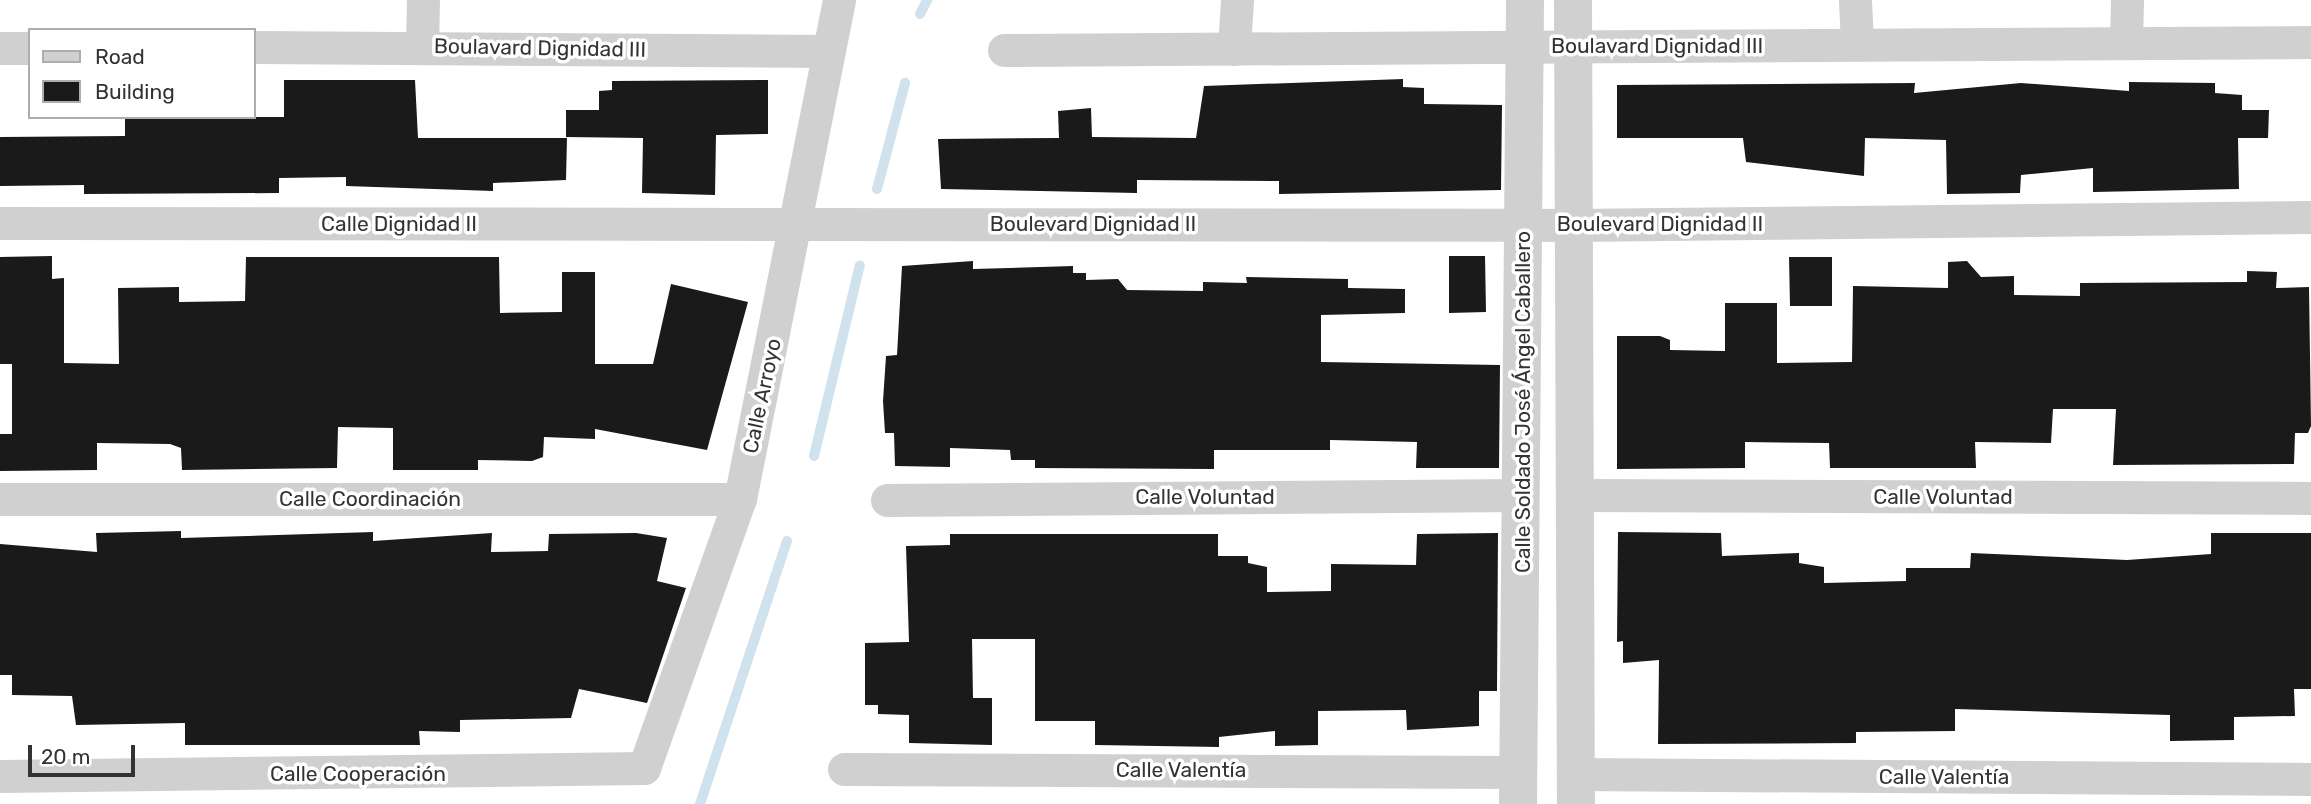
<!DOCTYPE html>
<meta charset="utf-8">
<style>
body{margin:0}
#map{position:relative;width:2311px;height:804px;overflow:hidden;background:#fff;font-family:Rubik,sans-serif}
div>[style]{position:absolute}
.stream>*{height:10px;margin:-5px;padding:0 5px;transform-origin:5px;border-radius:5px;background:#cfe2ee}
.building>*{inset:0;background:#1a1a1a}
.minor>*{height:33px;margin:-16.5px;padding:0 16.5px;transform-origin:16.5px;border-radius:16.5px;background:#d0d0d0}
.tertiary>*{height:38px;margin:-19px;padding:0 19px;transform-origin:19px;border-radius:19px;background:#d0d0d0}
span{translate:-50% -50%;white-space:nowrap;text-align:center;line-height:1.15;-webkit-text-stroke:7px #fff;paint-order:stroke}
.street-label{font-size:21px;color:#333}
.legend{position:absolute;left:28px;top:28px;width:228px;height:91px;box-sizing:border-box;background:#fff;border:2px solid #adadad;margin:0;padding:9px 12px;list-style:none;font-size:21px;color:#333}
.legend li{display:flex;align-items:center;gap:14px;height:35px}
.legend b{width:35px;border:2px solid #adadad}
.scale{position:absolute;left:28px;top:745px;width:107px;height:32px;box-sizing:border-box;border:4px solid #333;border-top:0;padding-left:9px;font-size:21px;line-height:24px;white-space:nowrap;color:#333;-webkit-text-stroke:5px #fff;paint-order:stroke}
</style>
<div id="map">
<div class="stream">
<i style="left:920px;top:14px;width:16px;rotate:-63deg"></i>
<i style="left:877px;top:189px;width:110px;rotate:-75.2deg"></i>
<i style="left:814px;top:456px;width:196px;rotate:-76.5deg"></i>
<i style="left:700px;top:804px;width:277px;rotate:-71.7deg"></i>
</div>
<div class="building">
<i style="clip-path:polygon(1403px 79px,1403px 87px,1424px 88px,1424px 104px,1502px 105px,1501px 190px,1279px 194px,1279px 181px,1137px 180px,1137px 193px,941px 189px,938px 139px,1059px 138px,1058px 111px,1091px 108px,1092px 137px,1196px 138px,1204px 86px)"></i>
<i style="clip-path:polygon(284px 80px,415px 80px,418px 138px,567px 138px,566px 180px,493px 183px,493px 191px,346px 186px,346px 177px,279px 178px,279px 193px,84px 194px,84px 185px,0 186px,0 137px,125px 136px,125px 117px,284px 117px)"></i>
<i style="clip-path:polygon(768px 80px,768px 134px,716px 135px,715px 195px,642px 193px,643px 138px,566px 137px,566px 110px,599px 110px,599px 91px,612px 90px,612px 81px)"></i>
<i style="clip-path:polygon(2129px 82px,2215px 83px,2215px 93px,2242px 95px,2242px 110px,2269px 110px,2268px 138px,2238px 138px,2239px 189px,2093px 192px,2093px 168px,2021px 175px,2020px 193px,1947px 194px,1946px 140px,1865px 138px,1864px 176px,1746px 162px,1743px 138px,1617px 138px,1617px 85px,1915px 83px,1914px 93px,2021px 83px,2129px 91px)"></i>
<i style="clip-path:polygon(52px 256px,52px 279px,64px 278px,64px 363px,119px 364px,118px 288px,179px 287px,179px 302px,245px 301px,246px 257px,499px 257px,500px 313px,562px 312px,562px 272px,595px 272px,595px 364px,653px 364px,671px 284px,748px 302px,707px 450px,595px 429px,595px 439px,544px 437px,543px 457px,532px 461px,478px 460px,478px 470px,393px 470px,393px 428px,338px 427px,337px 468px,182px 470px,181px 448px,170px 444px,97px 443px,97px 470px,0 471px,0 434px,12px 434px,12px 364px,0 364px,0 257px)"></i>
<i style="clip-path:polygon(1449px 256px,1485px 256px,1486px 312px,1449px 313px)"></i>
<i style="clip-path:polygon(1789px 257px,1832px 257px,1832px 306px,1790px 306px)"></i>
<i style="clip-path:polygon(973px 261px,973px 269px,1073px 266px,1073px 273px,1086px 273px,1086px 280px,1118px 279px,1127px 290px,1203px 291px,1203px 282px,1247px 283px,1246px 277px,1348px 279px,1348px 288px,1405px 289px,1405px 313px,1321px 315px,1321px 362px,1500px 365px,1499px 468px,1416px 468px,1417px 442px,1330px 440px,1330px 450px,1214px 450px,1214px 469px,1035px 468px,1035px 460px,1011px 460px,1010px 450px,950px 448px,950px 467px,895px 466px,894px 433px,885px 433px,883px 401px,886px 356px,897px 355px,902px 266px)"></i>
<i style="clip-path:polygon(1967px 261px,1981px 277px,2014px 276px,2014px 295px,2080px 296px,2080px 283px,2247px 282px,2247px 271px,2277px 272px,2276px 288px,2309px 287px,2311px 426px,2308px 433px,2295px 433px,2294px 464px,2113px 465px,2116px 409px,2053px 409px,2051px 443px,1975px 442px,1976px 468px,1830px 468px,1829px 443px,1745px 442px,1745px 468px,1617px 469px,1617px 336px,1660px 336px,1670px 340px,1670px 350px,1725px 351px,1725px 303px,1777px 303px,1777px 363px,1852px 362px,1853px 286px,1948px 288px,1948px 262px)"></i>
<i style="clip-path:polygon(181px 531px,181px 538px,373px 532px,373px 541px,492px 533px,491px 552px,548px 551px,549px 534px,636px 533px,667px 538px,657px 581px,686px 588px,647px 703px,579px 689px,571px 718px,460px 720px,460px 732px,419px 731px,420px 745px,185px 745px,185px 723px,76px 725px,72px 696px,12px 695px,12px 675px,0 675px,0 544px,97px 552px,96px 533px)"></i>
<i style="clip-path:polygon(1618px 532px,1721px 533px,1722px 556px,1799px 553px,1799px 563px,1824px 567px,1824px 583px,1906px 581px,1906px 568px,1970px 568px,1971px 553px,2127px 560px,2211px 554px,2211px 533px,2311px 533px,2311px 689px,2294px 689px,2295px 716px,2234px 717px,2234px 740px,2170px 741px,2170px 715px,1955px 709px,1955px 731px,1856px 732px,1856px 743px,1658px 744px,1659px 660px,1623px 663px,1623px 641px,1617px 642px)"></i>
<i style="clip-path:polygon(1498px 533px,1497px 691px,1479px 691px,1479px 726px,1407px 730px,1406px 710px,1318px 711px,1318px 745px,1275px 746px,1275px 731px,1219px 737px,1219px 747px,1095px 745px,1095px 721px,1035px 721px,1035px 639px,972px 639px,973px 698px,992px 698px,992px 745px,909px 743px,909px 715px,878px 714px,878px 705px,865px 705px,865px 643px,909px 642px,906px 546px,950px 545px,950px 534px,1218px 534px,1218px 556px,1248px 556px,1248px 563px,1267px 567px,1267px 592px,1331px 591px,1331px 564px,1416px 565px,1417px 534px)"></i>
</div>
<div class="minor">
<i style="left:1855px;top:0;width:44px;rotate:87.4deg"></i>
<i style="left:2126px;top:42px;width:42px;rotate:-88.6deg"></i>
<i style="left:254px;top:47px;width:573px;rotate:0.4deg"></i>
<i style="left:422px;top:47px;width:47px;rotate:-88.8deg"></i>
<i style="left:0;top:48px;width:30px"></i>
<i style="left:1234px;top:49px;width:49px;rotate:-86.5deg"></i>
<i style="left:1004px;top:50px;width:1307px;rotate:-0.35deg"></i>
<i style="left:0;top:223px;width:1573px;rotate:0.07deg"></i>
<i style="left:1573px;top:225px;width:738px;rotate:-0.62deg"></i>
<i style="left:1574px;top:495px;width:737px;rotate:0.23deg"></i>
<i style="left:0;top:499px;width:740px"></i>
<i style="left:887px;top:500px;width:635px;rotate:-0.45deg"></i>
<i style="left:844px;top:769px;width:674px;rotate:0.26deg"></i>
<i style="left:1576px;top:774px;width:735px;rotate:0.39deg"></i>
<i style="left:0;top:776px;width:644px;rotate:-0.71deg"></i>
<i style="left:644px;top:768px;width:286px;rotate:-70.4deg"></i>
<i style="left:740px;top:499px;width:509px;rotate:-78.78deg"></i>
</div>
<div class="tertiary">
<i style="left:1573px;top:0;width:804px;rotate:89.79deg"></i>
<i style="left:1518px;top:804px;width:804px;rotate:-89.5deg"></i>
</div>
<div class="street-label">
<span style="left:1657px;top:46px">Boulavard Dignidad III</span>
<span style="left:540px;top:48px;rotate:1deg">Boulavard Dignidad III</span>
<span style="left:399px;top:224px">Calle Dignidad II</span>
<span style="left:1093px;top:224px">Boulevard Dignidad II</span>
<span style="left:1660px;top:224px">Boulevard Dignidad II</span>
<span style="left:762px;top:396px;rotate:-78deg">Calle Arroyo</span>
<span style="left:1523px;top:402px;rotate:-90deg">Calle Soldado José Ángel Caballero</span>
<span style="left:1205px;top:497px">Calle Voluntad</span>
<span style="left:1943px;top:497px">Calle Voluntad</span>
<span style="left:370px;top:499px">Calle Coordinación</span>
<span style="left:1181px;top:770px">Calle Valentía</span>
<span style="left:358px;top:774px">Calle Cooperación</span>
<span style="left:1944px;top:777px">Calle Valentía</span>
</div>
<ul class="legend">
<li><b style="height:9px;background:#d0d0d0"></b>Road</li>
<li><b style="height:19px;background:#1a1a1a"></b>Building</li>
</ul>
<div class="scale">20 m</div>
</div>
